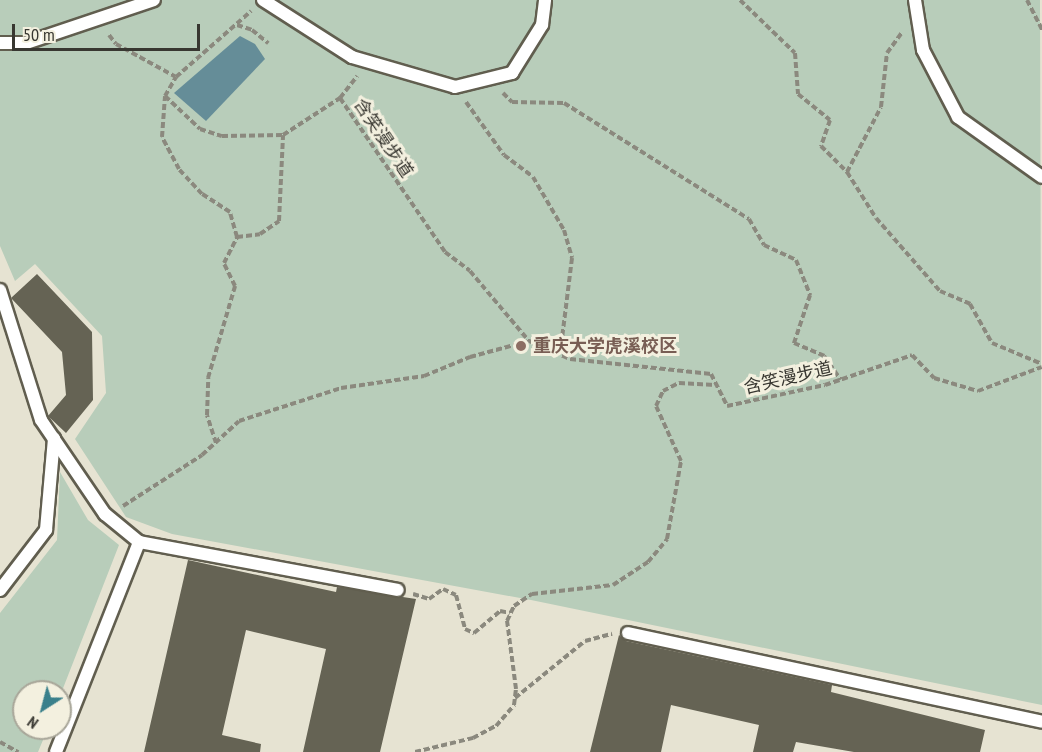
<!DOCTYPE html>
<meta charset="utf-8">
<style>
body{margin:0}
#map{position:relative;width:1042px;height:752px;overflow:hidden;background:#e6e3d2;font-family:"PT Sans Narrow","Noto Sans SC",sans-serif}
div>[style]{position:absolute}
.green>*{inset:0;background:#b8cdba}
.water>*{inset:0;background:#658d98}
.building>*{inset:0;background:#656354}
.path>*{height:4px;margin-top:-2px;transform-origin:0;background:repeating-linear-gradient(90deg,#8b897e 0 6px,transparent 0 9px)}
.roads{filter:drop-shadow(2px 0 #615e4f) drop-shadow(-2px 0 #615e4f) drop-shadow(0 2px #615e4f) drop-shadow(0 -2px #615e4f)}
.lane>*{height:12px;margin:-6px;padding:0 6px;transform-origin:6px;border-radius:6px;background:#fff}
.dots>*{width:16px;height:16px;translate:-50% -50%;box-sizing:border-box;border:3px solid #f3f0df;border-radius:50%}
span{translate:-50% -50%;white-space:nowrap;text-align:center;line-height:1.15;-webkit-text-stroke:6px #f3f0df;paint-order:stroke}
.street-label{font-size:18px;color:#383731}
.education-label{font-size:18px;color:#785e54;font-weight:700}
.left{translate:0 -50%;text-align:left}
.north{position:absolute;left:12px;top:680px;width:60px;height:60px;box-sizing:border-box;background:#f3f0df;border:2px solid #a8a699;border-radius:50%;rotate:216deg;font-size:16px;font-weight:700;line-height:24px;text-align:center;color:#383731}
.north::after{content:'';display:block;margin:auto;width:21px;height:27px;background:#3a808b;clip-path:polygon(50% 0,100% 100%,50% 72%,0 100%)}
.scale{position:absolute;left:12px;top:24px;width:188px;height:27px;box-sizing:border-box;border:3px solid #383731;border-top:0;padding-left:8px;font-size:18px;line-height:21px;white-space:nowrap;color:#383731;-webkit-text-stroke:4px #f3f0df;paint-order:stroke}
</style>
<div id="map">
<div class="green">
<i style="clip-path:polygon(0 0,1040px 0,1042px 705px,531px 600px,172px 534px,126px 517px,75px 439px,106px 393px,102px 336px,35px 264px,15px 281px,0 246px)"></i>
<i style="clip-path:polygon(60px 472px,88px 520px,119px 545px,60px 696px,60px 692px,24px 692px,24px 728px,48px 728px,38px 752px,0 752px,0 613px,57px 540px)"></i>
</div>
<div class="water">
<i style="clip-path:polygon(240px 36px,255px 44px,265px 59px,206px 121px,174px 93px)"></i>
</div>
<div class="building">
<i style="clip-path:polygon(37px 274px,92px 332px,93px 400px,66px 433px,48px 416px,66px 395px,62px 352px,11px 298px)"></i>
<i style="clip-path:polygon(188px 560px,336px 592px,337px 587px,416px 599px,380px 752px,303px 752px,326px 649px,246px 630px,222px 735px,261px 744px,260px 752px,144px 752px)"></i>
<i style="clip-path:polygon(619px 635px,626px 641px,832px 685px,831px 692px,985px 730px,980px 752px,854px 752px,796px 742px,793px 752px,753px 752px,759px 725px,671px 705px,661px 752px,590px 752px)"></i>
</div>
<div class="path">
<i style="left:740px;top:0;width:76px;rotate:43.9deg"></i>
<i style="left:795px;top:53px;width:41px;rotate:85.8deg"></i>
<i style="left:798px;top:94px;width:41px;rotate:39.1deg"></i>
<i style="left:830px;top:120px;width:28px;rotate:109deg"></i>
<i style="left:821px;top:146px;width:37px;rotate:45deg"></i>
<i style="left:847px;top:172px;width:54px;rotate:57.8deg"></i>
<i style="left:876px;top:218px;width:97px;rotate:48.8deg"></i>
<i style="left:940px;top:291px;width:33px;rotate:23deg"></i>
<i style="left:970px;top:304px;width:45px;rotate:60.6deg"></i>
<i style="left:992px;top:343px;width:54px;rotate:22.8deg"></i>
<i style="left:1027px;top:0;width:34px;rotate:63deg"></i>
<i style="left:237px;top:25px;width:16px;rotate:18deg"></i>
<i style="left:252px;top:30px;width:21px;rotate:39deg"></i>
<i style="left:109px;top:35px;width:11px;rotate:52deg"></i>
<i style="left:116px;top:44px;width:68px;rotate:28.8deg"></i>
<i style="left:503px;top:93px;width:13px;rotate:45deg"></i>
<i style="left:512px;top:102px;width:52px;rotate:1.1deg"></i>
<i style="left:564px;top:103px;width:218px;rotate:32.1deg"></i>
<i style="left:749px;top:219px;width:30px;rotate:60deg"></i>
<i style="left:764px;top:245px;width:35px;rotate:25deg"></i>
<i style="left:796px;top:260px;width:38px;rotate:68deg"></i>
<i style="left:810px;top:295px;width:51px;rotate:108.4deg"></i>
<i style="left:794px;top:343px;width:33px;rotate:23deg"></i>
<i style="left:824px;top:356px;width:29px;rotate:55deg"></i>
<i style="left:165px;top:96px;width:48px;rotate:43.3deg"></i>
<i style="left:200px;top:129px;width:23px;rotate:18deg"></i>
<i style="left:222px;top:136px;width:61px;rotate:-0.9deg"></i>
<i style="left:283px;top:135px;width:68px;rotate:-33deg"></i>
<i style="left:340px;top:98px;width:28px;rotate:-52deg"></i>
<i style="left:340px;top:98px;width:186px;rotate:55.7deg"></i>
<i style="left:445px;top:252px;width:31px;rotate:37deg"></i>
<i style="left:470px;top:271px;width:92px;rotate:49.9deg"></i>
<i style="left:529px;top:341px;width:45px;rotate:23.7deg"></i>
<i style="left:570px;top:359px;width:142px;rotate:6.1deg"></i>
<i style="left:711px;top:374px;width:36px;rotate:63deg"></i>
<i style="left:727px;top:406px;width:100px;rotate:-12.1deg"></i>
<i style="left:825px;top:385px;width:92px;rotate:-19deg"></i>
<i style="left:912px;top:355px;width:32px;rotate:46deg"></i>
<i style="left:934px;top:378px;width:46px;rotate:16.5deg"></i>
<i style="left:978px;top:391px;width:68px;rotate:-20.6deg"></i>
<i style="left:466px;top:102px;width:65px;rotate:54.4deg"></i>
<i style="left:504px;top:155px;width:36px;rotate:37deg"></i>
<i style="left:533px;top:177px;width:61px;rotate:59.7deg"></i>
<i style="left:564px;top:230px;width:29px;rotate:74deg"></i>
<i style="left:572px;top:258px;width:98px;rotate:97.1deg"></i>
<i style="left:847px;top:172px;width:73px;rotate:-62.4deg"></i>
<i style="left:881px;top:107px;width:54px;rotate:-83.7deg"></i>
<i style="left:887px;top:53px;width:26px;rotate:-54deg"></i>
<i style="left:237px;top:237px;width:23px;rotate:-7deg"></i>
<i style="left:260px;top:234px;width:23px;rotate:-34deg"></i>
<i style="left:279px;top:221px;width:86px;rotate:-87.3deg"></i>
<i style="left:216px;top:443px;width:29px;rotate:-108deg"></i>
<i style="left:207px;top:415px;width:37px;rotate:-88deg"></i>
<i style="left:208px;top:378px;width:96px;rotate:-73.6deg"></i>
<i style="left:235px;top:286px;width:25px;rotate:-116deg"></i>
<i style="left:224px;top:263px;width:29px;rotate:-63deg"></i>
<i style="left:237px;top:237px;width:26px;rotate:-106deg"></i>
<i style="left:230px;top:212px;width:33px;rotate:-147deg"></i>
<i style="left:202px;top:194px;width:34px;rotate:-133deg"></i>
<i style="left:179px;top:169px;width:36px;rotate:-118deg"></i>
<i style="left:162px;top:137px;width:41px;rotate:-85.8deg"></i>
<i style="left:165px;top:96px;width:22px;rotate:-60deg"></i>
<i style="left:176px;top:77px;width:100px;rotate:-41.3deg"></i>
<i style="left:123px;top:506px;width:94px;rotate:-32.8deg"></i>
<i style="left:202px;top:455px;width:50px;rotate:-42.6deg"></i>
<i style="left:239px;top:421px;width:107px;rotate:-17.9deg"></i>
<i style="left:341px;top:388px;width:84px;rotate:-8.2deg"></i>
<i style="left:424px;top:376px;width:50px;rotate:-22.4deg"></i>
<i style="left:470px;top:357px;width:61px;rotate:-15.2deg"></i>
<i style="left:413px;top:594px;width:17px;rotate:17deg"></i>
<i style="left:429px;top:599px;width:17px;rotate:-36deg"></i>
<i style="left:443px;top:589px;width:14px;rotate:25deg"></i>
<i style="left:456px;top:595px;width:35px;rotate:75deg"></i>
<i style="left:465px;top:629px;width:10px;rotate:24deg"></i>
<i style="left:474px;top:633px;width:34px;rotate:-40deg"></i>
<i style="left:500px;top:611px;width:10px;rotate:11deg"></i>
<i style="left:515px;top:698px;width:90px;rotate:-39.2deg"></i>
<i style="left:585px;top:641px;width:28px;rotate:-15deg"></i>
<i style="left:0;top:742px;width:21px;rotate:29deg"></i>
<i style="left:415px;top:752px;width:60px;rotate:-13.6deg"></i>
<i style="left:473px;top:738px;width:26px;rotate:-28deg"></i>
<i style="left:496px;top:726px;width:28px;rotate:-49deg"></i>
<i style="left:514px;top:705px;width:16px;rotate:-83deg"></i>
<i style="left:516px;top:689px;width:69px;rotate:-97.5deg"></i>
<i style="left:507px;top:621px;width:17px;rotate:-65deg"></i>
<i style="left:514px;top:606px;width:22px;rotate:-34deg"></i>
<i style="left:532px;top:594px;width:81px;rotate:-6.3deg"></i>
<i style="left:613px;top:585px;width:42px;rotate:-33.3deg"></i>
<i style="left:648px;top:562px;width:30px;rotate:-50deg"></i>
<i style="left:667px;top:539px;width:79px;rotate:-79.8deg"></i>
<i style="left:681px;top:461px;width:60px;rotate:-114.4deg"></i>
<i style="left:656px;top:406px;width:17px;rotate:-65deg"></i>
<i style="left:663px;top:391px;width:18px;rotate:-27deg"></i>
<i style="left:679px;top:383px;width:36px;rotate:3deg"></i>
</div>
<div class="roads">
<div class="lane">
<i style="left:263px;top:0;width:106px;rotate:32.6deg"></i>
<i style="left:352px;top:57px;width:107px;rotate:16.2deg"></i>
<i style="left:455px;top:87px;width:59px;rotate:-13.8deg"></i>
<i style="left:512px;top:73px;width:57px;rotate:-58deg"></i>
<i style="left:542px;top:25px;width:25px;rotate:-83deg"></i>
<i style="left:915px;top:0;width:51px;rotate:80.9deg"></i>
<i style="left:923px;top:50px;width:76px;rotate:62.4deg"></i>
<i style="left:958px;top:117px;width:103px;rotate:35.5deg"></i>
<i style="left:0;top:43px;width:26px"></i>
<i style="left:26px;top:43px;width:135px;rotate:-18.6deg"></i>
<i style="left:0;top:290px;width:136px;rotate:72.5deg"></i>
<i style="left:41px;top:420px;width:114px;rotate:55.8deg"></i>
<i style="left:105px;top:514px;width:44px;rotate:39.5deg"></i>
<i style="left:139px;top:542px;width:263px;rotate:10.5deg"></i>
<i style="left:0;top:590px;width:76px;rotate:-52.5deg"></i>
<i style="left:46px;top:530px;width:92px;rotate:-85deg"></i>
<i style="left:628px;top:633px;width:423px;rotate:12.1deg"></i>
<i style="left:56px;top:752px;width:226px;rotate:-68.4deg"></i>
</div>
</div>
<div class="dots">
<i style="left:521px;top:346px;background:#8d6e63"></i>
</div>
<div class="street-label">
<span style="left:383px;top:138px;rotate:56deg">含笑漫步道</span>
<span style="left:788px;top:378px;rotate:-13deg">含笑漫步道</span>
</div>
<div class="education-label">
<span class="left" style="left:533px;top:346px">重庆大学虎溪校区</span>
</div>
<div class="north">N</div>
<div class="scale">50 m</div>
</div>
